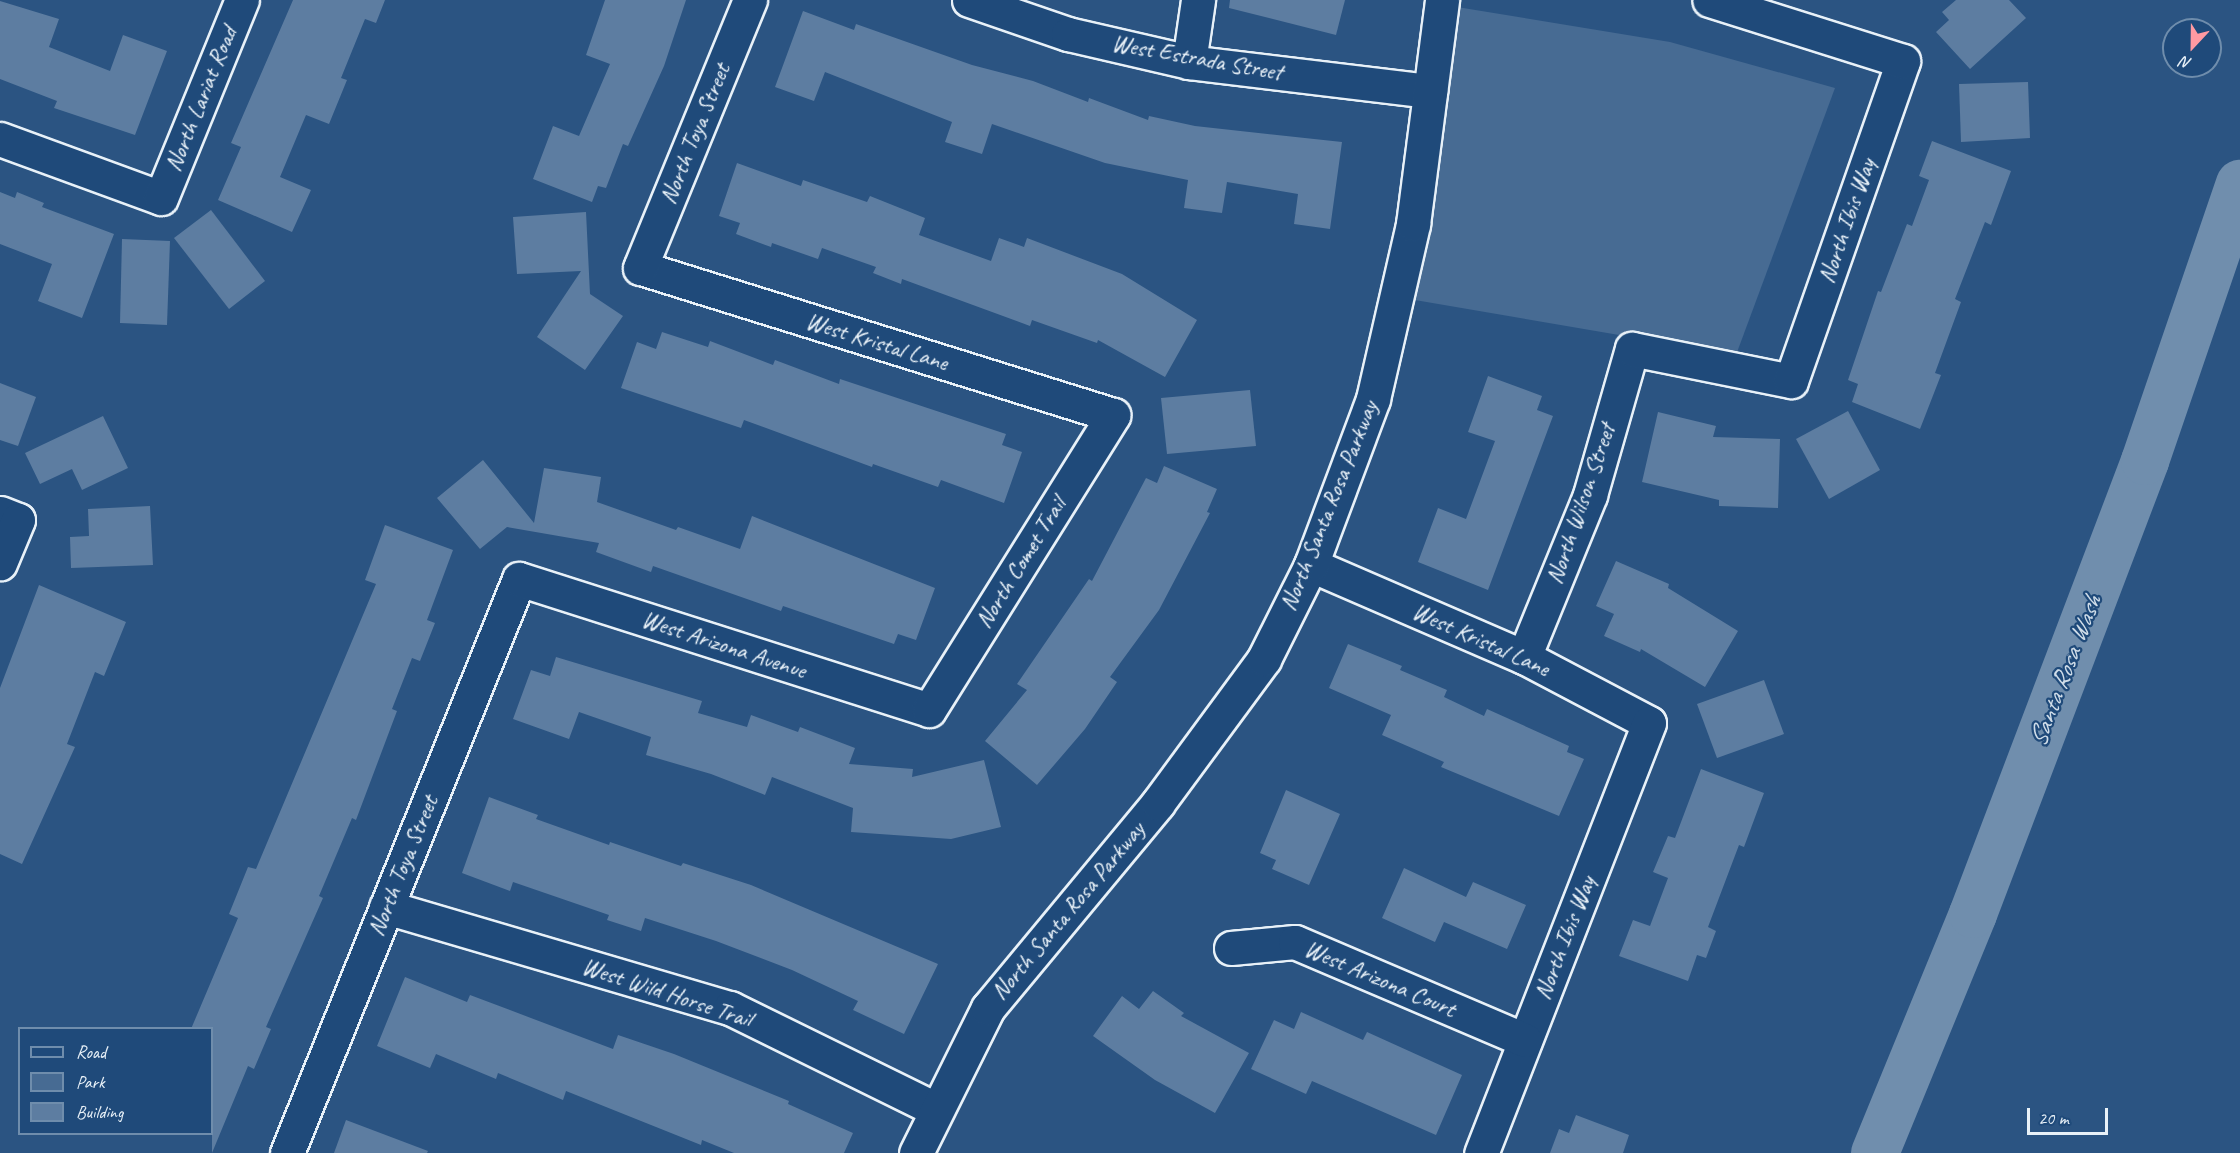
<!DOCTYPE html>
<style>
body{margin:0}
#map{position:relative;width:2240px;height:1153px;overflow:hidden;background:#2b5482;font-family:Caveat,sans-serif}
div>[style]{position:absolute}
.green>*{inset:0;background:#476b93}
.river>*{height:48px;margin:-24px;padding:0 24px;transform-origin:24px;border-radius:24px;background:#708ead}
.building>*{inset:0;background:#5d7da1}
.roads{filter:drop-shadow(2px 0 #e8f1f8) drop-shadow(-2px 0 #e8f1f8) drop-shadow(0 2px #e8f1f8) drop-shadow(0 -2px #e8f1f8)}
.minor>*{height:33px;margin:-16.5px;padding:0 16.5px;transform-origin:16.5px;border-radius:16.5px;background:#1f4a7a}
span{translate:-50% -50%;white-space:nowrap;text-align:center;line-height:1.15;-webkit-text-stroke:4.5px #1f4a7a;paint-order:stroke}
.street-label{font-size:24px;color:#e8f1f8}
.water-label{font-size:26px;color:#d0dde9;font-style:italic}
.legend{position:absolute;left:18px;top:1027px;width:195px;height:108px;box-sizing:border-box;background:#1f4a7a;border:2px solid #6f8dac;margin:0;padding:8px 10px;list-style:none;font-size:18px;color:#e8f1f8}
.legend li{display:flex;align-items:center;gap:12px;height:30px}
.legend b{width:30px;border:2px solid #6f8dac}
.north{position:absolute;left:2162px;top:18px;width:60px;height:60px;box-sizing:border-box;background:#1f4a7a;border:2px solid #6f8dac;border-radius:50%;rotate:202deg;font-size:16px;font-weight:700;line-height:24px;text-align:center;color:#e8f1f8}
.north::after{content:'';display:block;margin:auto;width:21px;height:27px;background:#ff9aa2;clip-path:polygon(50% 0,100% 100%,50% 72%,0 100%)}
.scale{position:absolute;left:2027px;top:1108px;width:81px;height:27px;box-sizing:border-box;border:3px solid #e8f1f8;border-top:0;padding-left:8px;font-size:18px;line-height:21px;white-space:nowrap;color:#e8f1f8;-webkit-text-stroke:4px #1f4a7a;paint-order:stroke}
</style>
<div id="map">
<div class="green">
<i style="clip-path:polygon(1457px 7px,1670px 42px,1835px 88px,1736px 355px,1409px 299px)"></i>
</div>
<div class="river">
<i style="left:1875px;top:1153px;width:258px;rotate:-67.7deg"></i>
<i style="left:1973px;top:914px;width:485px;rotate:-69.2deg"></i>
<i style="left:2145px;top:461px;width:293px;rotate:-71.1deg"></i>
</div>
<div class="building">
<i style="clip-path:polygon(293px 0,385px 0,376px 23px,365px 19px,341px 78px,347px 80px,329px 124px,306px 115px,280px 177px,311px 190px,292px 232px,218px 200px,241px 147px,231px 143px)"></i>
<i style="clip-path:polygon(605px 0,686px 0,664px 66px,628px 146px,623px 144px,606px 188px,598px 186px,592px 202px,533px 179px,553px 126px,579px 136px,610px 64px,586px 55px)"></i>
<i style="clip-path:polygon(1230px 0,1345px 0,1336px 35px,1229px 8px)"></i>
<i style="clip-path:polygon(1956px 0,2009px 0,2026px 18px,1970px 69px,1936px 32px,1949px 20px,1942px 12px)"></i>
<i style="clip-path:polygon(0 1px,59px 19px,49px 47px,110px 71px,123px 35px,167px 51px,135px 135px,54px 108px,57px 101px,0 79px)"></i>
<i style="clip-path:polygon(803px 11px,854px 30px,856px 24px,972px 65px,1033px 81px,1088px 102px,1089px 98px,1148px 120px,1149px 116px,1195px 126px,1342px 142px,1330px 229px,1294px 224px,1298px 194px,1227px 182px,1222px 213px,1184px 208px,1188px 180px,1105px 163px,992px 124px,982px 154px,945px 142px,952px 122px,825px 72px,814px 101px,775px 87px)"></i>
<i style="clip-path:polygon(2028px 82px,2030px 138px,1961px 142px,1959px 84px)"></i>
<i style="clip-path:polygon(1932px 141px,2011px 171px,1991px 225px,1985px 222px,1955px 299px,1961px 302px,1935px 373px,1941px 375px,1920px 429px,1852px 402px,1858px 384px,1848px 380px,1878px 291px,1881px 292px,1907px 224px,1912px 226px,1929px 180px,1919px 176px)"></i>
<i style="clip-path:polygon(737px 163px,801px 186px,803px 180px,867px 202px,870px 196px,925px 218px,919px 235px,991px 261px,999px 238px,1024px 247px,1027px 238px,1122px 274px,1197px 320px,1165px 377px,1098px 340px,1097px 343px,1032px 320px,1030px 326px,902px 279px,901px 284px,873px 273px,876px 267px,822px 248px,818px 259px,772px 243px,771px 247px,736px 234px,740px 223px,719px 216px)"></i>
<i style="clip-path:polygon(0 192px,15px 198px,17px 192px,44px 203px,42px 207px,114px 234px,82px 318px,38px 301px,52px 264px,0 244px)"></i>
<i style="clip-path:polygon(211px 210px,265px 281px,229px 309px,174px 238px)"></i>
<i style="clip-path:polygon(586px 212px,590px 294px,623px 316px,585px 370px,537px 337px,581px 271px,517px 274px,513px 217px)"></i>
<i style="clip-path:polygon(122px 239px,170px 241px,167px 325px,120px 323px)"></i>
<i style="clip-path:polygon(662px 332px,708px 347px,710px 341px,773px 365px,775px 360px,839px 384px,840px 379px,1006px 434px,1002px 445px,1022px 452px,1004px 503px,941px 480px,938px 487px,873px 464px,872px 467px,744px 420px,741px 428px,621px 388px,637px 342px,656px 349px)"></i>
<i style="clip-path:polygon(1488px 376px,1542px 396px,1537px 410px,1553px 416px,1488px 590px,1418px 562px,1438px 508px,1466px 519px,1495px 441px,1468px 432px)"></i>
<i style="clip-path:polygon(0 383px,36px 397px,18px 446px,0 440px)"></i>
<i style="clip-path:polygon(1250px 390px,1256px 446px,1167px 454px,1161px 398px)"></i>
<i style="clip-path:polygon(1848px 411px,1880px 470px,1829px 499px,1796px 439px)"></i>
<i style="clip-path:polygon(1658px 412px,1716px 426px,1713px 437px,1780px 439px,1778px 508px,1719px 506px,1719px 500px,1642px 482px)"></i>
<i style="clip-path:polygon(103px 416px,128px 468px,82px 490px,72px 469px,40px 484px,25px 453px)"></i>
<i style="clip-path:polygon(483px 460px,534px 523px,544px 468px,601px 477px,597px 502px,676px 530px,678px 527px,740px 549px,752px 516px,935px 588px,916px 640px,898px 634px,894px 644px,783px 606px,781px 611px,653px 566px,651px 572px,596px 552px,599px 543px,507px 527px,480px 549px,437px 498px)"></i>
<i style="clip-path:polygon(1164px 466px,1217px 489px,1207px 512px,1210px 513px,1159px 610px,1110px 677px,1117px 682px,1085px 729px,1037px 785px,985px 741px,1027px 690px,1017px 684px,1089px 579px,1092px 581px,1146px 478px,1157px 483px)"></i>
<i style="clip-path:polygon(150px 506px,153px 565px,71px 568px,70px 537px,89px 536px,88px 509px)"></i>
<i style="clip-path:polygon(385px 525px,453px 550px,427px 620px,435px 623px,420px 661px,412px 658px,392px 709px,397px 711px,356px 820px,352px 818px,319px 896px,323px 898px,266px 1027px,271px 1029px,254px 1069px,248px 1066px,212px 1153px,212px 1029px,191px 1029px,238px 918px,229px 914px,248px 867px,256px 869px,376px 584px,365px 580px)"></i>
<i style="clip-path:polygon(1616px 561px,1669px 584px,1668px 588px,1738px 631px,1705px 687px,1641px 649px,1640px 652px,1604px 636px,1614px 614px,1596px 606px)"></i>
<i style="clip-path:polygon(39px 585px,126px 622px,104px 676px,95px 672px,67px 744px,75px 747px,22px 864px,0 854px,0 688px)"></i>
<i style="clip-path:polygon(1348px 644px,1402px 666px,1400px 670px,1447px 690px,1444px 697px,1484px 716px,1487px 709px,1569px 746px,1567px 752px,1584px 759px,1559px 816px,1441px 767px,1444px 762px,1382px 735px,1391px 715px,1329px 688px)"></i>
<i style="clip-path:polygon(556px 657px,702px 701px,698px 713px,747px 727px,751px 715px,798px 732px,800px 727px,855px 748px,849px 764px,913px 769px,912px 777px,984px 760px,1001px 827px,951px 839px,851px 832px,853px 808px,772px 777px,765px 795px,711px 774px,646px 755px,651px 737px,579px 712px,569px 739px,513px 719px,531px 670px,550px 676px)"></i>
<i style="clip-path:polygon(1764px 680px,1784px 734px,1717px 758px,1697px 704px)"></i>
<i style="clip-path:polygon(1701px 769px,1764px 793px,1744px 847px,1739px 845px,1708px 927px,1716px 931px,1706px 958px,1697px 955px,1688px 981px,1619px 956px,1633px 920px,1650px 926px,1668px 878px,1653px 872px,1668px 836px,1675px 838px)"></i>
<i style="clip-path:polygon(1286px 790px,1340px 814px,1309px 885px,1272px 869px,1276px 860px,1260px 853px)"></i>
<i style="clip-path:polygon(489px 797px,538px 815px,536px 819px,609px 845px,610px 842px,681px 866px,683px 863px,751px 885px,938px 964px,904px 1034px,853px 1010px,858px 1001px,792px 970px,716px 941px,645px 918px,641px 931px,607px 920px,609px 915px,513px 882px,510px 891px,462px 873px)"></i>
<i style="clip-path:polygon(1404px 868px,1466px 897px,1473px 882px,1526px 905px,1507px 949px,1444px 922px,1435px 942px,1382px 918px)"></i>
<i style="clip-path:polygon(405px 977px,467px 1002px,470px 995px,613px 1049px,618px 1035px,674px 1054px,789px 1101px,788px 1104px,853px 1133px,844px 1153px,734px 1153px,702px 1140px,701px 1145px,566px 1091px,563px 1100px,498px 1073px,496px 1079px,436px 1054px,430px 1068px,377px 1046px)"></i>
<i style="clip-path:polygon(1153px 991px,1184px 1013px,1181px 1016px,1249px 1053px,1215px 1113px,1155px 1080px,1093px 1036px,1122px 996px,1139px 1009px)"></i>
<i style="clip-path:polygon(1301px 1012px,1363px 1040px,1367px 1032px,1462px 1075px,1436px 1135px,1312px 1081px,1306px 1094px,1251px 1069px,1274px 1020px,1294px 1029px)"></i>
<i style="clip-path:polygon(1576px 1115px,1629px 1135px,1623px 1153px,1550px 1153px,1559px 1129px,1569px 1133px)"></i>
<i style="clip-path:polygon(346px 1120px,428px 1151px,427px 1153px,334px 1153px)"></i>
</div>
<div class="roads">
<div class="minor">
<i style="left:969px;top:0;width:105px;rotate:19deg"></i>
<i style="left:1068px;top:34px;width:124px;rotate:13deg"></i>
<i style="left:1189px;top:62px;width:243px;rotate:6.9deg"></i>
<i style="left:1189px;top:62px;width:63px;rotate:-81.7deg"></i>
<i style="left:0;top:139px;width:171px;rotate:20.1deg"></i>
<i style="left:161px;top:198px;width:214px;rotate:-67.8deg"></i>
<i style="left:0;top:513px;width:19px;rotate:21deg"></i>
<i style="left:18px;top:520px;width:47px;rotate:112.7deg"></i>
<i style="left:1311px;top:565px;width:232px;rotate:23.4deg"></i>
<i style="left:1524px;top:657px;width:141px;rotate:27.8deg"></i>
<i style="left:1649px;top:723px;width:462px;rotate:111.3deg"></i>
<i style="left:1524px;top:657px;width:175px;rotate:-67.8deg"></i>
<i style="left:1590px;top:495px;width:152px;rotate:-74deg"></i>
<i style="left:1632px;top:349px;width:162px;rotate:11.4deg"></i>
<i style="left:1791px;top:381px;width:339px;rotate:-70.7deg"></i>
<i style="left:1903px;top:61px;width:203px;rotate:-162.5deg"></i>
<i style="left:386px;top:907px;width:359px;rotate:16.4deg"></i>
<i style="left:730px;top:1008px;width:229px;rotate:26.2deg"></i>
<i style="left:1231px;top:948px;width:64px;rotate:-5.4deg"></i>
<i style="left:1295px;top:942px;width:250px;rotate:23.1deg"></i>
<i style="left:287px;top:1153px;width:619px;rotate:-67.99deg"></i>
<i style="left:519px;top:579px;width:430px;rotate:17.7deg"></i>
<i style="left:929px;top:710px;width:348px;rotate:-58deg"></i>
<i style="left:1113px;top:415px;width:495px;rotate:-162.7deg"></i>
<i style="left:640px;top:268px;width:290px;rotate:-67.7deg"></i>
<i style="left:916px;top:1153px;width:162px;rotate:-63.6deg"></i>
<i style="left:988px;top:1008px;width:266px;rotate:-50.3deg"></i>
<i style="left:1158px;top:803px;width:179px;rotate:-53.6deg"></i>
<i style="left:1264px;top:659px;width:105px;rotate:-63.4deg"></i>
<i style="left:1311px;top:565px;width:177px;rotate:-69.5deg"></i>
<i style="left:1373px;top:399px;width:180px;rotate:-77.1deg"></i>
<i style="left:1413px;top:224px;width:226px;rotate:-82.6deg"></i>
</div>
</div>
<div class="street-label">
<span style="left:1197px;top:58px;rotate:10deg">West Estrada Street</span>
<span style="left:201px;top:99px;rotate:-68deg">North Lariat Road</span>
<span style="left:695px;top:134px;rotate:-68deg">North Toya Street</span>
<span style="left:1847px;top:221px;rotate:-71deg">North Ibis Way</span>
<span style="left:877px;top:342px;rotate:17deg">West Kristal Lane</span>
<span style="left:1581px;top:504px;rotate:-71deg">North Wilson Street</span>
<span style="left:1329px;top:506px;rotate:-68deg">North Santa Rosa Parkway</span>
<span style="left:1021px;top:563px;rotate:-58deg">North Comet Trail</span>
<span style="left:1481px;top:640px;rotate:24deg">West Kristal Lane</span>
<span style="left:724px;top:645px;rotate:18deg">West Arizona Avenue</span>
<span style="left:403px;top:866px;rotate:-68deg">North Toya Street</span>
<span style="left:1068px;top:911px;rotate:-50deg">North Santa Rosa Parkway</span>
<span style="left:1565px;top:938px;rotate:-69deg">North Ibis Way</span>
<span style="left:1380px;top:979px;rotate:23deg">West Arizona Court</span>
<span style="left:667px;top:993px;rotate:18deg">West Wild Horse Trail</span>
</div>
<div class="water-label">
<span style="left:2065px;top:671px;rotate:-69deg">Santa Rosa Wash</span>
</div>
<ul class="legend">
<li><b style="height:8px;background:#1f4a7a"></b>Road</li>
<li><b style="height:16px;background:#476b93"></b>Park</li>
<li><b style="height:16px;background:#5d7da1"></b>Building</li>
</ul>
<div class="north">N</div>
<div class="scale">20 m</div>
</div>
